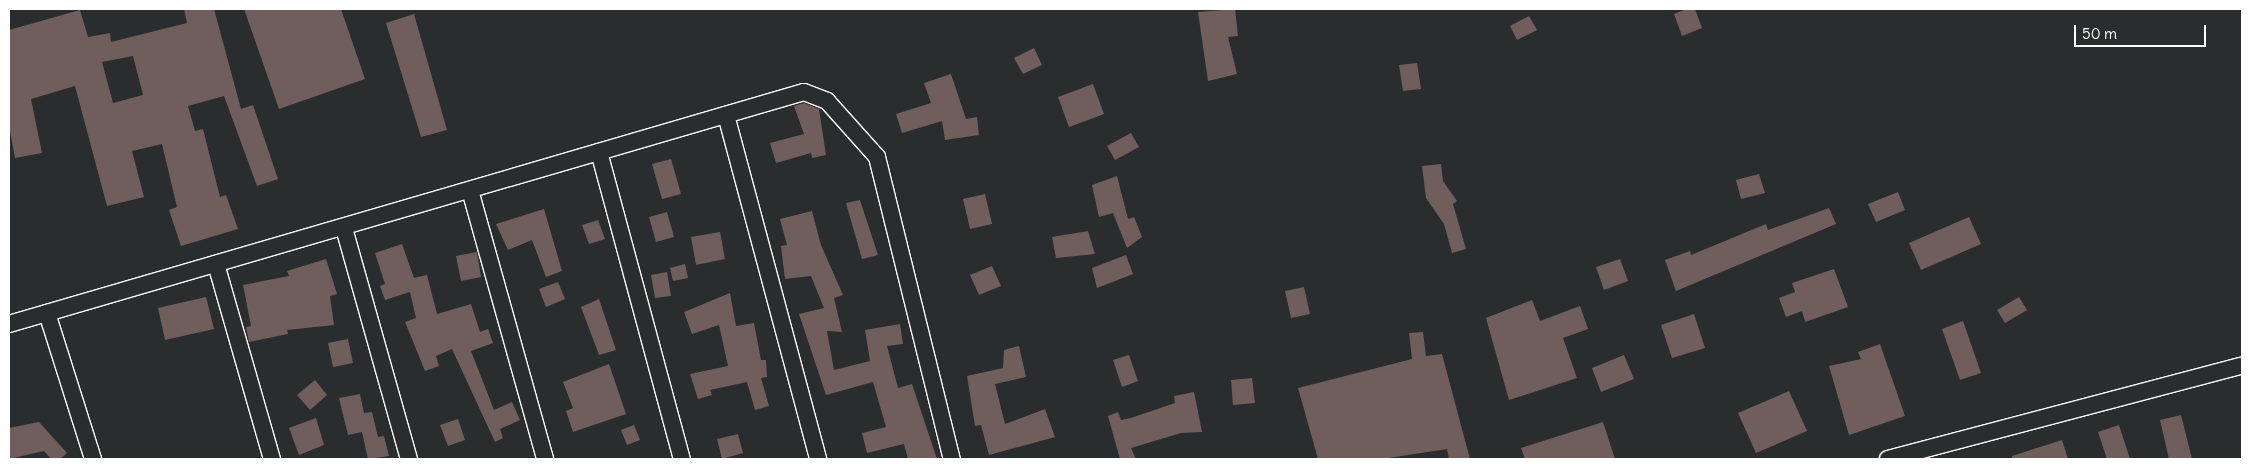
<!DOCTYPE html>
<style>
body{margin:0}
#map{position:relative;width:2251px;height:468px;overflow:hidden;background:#2a2d2e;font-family:Delius,sans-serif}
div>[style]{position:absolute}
.building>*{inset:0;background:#705e5c}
.roads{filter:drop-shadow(1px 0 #fff) drop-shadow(-1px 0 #fff) drop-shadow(0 1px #fff) drop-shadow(0 -1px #fff)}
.minor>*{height:16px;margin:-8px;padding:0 8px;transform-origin:8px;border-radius:8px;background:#2a2d2e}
span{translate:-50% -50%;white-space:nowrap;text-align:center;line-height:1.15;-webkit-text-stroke:4px #2a2d2e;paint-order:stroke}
.frame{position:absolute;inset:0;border:10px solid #fff;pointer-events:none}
.scale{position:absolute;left:2074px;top:25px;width:132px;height:22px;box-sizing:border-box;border:2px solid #fff;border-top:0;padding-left:6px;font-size:15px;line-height:18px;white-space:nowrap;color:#fff;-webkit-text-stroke:4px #2a2d2e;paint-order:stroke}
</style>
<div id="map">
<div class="building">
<i style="clip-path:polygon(evenodd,184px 9px,214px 9px,241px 109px,253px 105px,278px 179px,257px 186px,224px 96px,188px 106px,195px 131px,203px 129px,220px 197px,226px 195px,238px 229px,181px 246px,169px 210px,177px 207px,162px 144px,132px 151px,144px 197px,107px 206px,75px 86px,31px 99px,42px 153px,15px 158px,9px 126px,9px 30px,80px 10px,88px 37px,110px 33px,111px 42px,187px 23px,184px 9px,133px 56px,143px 95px,113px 103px,102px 62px,133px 56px)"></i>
<i style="clip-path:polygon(244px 9px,341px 9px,365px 79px,279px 109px)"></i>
<i style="clip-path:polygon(1235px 9px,1238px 36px,1228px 37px,1237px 74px,1208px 81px,1198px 12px)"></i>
<i style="clip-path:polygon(1686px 9px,1695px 9px,1702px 28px,1682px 36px,1674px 14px)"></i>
<i style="clip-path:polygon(414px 14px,447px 130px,421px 137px,386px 23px)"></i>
<i style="clip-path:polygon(1529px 16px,1537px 30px,1517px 40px,1510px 26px)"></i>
<i style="clip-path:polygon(1034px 48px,1042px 65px,1023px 74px,1014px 58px)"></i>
<i style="clip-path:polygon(1417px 63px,1421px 89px,1403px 91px,1399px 65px)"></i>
<i style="clip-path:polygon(951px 74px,966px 119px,977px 117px,979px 135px,945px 140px,942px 121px,902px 133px,896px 114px,931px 103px,924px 83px)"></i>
<i style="clip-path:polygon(1093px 84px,1104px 114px,1069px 127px,1058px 97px)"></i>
<i style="clip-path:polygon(804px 103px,819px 109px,826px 155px,812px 158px,811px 153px,776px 163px,770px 143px,804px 134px,794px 106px)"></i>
<i style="clip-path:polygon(1131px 133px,1139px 147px,1115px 160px,1107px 146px)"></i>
<i style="clip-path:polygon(671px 159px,681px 194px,662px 199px,652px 164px)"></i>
<i style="clip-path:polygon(1441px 164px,1443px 181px,1457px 201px,1453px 204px,1466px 249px,1452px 253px,1444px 224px,1426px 198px,1422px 166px)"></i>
<i style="clip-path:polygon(1759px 174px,1765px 193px,1741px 199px,1736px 180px)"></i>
<i style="clip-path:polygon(1117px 176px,1128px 219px,1134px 217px,1142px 237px,1127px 248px,1113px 213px,1099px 217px,1092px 185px)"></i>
<i style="clip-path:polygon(1898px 192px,1905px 210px,1876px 222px,1868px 204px)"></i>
<i style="clip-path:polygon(985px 194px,992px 224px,970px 229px,963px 199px)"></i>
<i style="clip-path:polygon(860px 200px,878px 255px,862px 259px,846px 203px)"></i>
<i style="clip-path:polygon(1829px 208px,1836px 224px,1676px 291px,1665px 260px,1690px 251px,1691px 255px,1766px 224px,1768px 230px)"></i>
<i style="clip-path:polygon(544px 209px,562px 271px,546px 277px,532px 240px,508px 250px,496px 224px)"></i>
<i style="clip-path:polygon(812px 211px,821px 245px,843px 295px,834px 298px,842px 332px,827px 331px,834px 370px,870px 361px,865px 330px,900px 324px,903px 344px,887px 346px,898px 388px,912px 384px,937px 459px,908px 459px,904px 444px,867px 453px,862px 433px,886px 427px,873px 382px,826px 395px,799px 314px,824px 308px,811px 276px,785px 279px,781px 246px,787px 245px,780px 219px)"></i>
<i style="clip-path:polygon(667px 212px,674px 237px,656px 242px,649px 217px)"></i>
<i style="clip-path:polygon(1969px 217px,1981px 244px,1921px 270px,1909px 243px)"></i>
<i style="clip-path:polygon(598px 220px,605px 239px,589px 244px,582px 225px)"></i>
<i style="clip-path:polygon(1088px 231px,1095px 254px,1056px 258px,1052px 237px)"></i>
<i style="clip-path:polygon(720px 232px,725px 259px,696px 265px,691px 237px)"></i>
<i style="clip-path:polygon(402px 244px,414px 278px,427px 275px,437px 314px,471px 304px,480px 332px,488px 329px,493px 343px,471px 351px,494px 410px,512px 402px,520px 420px,500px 429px,503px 438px,495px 442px,452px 349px,436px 356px,439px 366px,425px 371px,405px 322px,416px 318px,410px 292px,385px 300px,380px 286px,385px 284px,375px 253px)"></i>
<i style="clip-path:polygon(477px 252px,481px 277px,461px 281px,456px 256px)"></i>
<i style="clip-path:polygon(1126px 255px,1133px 274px,1097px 288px,1092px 268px)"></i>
<i style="clip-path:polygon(326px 259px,337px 294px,330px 296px,334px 325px,287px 330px,288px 334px,249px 342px,246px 327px,251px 326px,243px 285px,289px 276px,287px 271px)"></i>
<i style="clip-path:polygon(1620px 259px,1628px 281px,1604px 290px,1596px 267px)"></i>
<i style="clip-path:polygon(685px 264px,688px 278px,673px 281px,670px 268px)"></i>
<i style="clip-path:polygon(992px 266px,1001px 286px,979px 295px,970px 275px)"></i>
<i style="clip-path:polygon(1834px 269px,1848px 307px,1805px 322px,1802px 311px,1786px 317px,1779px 298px,1795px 292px,1792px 283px)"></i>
<i style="clip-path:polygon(667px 272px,671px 296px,655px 298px,651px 275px)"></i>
<i style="clip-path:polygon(558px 282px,565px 299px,546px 307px,539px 289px)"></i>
<i style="clip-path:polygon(1304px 287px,1310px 314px,1291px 318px,1285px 291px)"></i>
<i style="clip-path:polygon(730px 293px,736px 326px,754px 323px,761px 360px,766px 360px,767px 377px,761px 378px,769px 406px,755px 410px,747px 382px,710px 390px,712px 395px,698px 399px,690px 374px,728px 366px,719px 325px,692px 334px,684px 312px)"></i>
<i style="clip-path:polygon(206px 297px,214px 329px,165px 340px,158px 308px)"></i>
<i style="clip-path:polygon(2019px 297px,2027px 310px,2005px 323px,1997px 310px)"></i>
<i style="clip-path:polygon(599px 299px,616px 350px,599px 355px,581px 307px)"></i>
<i style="clip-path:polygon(1532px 300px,1540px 321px,1580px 306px,1588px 329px,1563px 338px,1577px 378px,1509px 400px,1486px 318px)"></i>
<i style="clip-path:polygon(1694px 314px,1705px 348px,1672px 358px,1661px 325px)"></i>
<i style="clip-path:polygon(1963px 321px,1981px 373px,1960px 380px,1942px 329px)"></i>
<i style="clip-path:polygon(1423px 332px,1426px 356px,1442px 354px,1470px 459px,1449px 459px,1447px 449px,1382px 459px,1318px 459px,1298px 388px,1412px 359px,1409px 333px)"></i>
<i style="clip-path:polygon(348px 339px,353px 363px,333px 367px,328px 343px)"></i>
<i style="clip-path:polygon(1880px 344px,1905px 416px,1849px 435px,1829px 366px,1861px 359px,1858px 352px)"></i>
<i style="clip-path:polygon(1019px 346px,1026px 377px,995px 384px,1005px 424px,1045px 409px,1055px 437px,989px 455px,981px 425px,975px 426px,967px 376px,1003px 368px,1004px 350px)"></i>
<i style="clip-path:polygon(1129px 355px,1138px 381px,1122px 387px,1113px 360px)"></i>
<i style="clip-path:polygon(1624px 355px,1634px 379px,1601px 392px,1592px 368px)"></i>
<i style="clip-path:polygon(609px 364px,626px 414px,573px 432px,566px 411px,573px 408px,563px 382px)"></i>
<i style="clip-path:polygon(1252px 378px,1255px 403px,1233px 405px,1231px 380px)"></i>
<i style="clip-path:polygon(315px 380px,327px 395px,310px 410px,297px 395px)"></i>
<i style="clip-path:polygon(1789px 391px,1807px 431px,1756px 453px,1738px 413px)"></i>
<i style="clip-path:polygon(1194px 392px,1202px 432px,1181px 433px,1131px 448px,1136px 459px,1120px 459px,1108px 416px,1118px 412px,1121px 420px,1131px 418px,1175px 403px,1174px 396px)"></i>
<i style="clip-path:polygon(360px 394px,364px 413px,372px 412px,378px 437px,384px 436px,389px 456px,368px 459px,362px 432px,348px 435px,339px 398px)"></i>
<i style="clip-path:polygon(2181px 415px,2192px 459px,2169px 459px,2160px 420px)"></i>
<i style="clip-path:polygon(316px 418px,324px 445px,299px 455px,289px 428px)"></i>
<i style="clip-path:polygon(458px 419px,465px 440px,448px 446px,440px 425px)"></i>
<i style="clip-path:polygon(39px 422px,67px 453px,60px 459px,51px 459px,44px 451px,9px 459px,9px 428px)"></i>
<i style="clip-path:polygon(1603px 422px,1615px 459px,1525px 459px,1521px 448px)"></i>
<i style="clip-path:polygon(634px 425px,640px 440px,627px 445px,621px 430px)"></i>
<i style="clip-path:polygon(2119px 425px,2130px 459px,2107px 459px,2098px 432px)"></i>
<i style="clip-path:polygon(738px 434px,743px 453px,722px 459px,717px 439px)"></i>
<i style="clip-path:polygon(2062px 440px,2068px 459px,2012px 459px,2012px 456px)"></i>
</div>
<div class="roads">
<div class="minor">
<i style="left:726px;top:115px;width:356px;rotate:75deg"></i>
<i style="left:599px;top:152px;width:318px;rotate:74.9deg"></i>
<i style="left:470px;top:190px;width:279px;rotate:74.4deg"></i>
<i style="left:344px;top:228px;width:240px;rotate:74.3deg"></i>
<i style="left:216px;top:264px;width:203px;rotate:74deg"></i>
<i style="left:47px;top:313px;width:153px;rotate:72.5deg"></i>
<i style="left:9px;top:324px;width:828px;rotate:-16.27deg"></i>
<i style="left:804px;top:92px;width:25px;rotate:21deg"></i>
<i style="left:827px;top:101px;width:75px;rotate:48.2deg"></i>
<i style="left:877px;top:157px;width:311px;rotate:76.1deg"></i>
<i style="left:1888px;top:459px;width:365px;rotate:-14.8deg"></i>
</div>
</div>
<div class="frame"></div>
<div class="scale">50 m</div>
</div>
